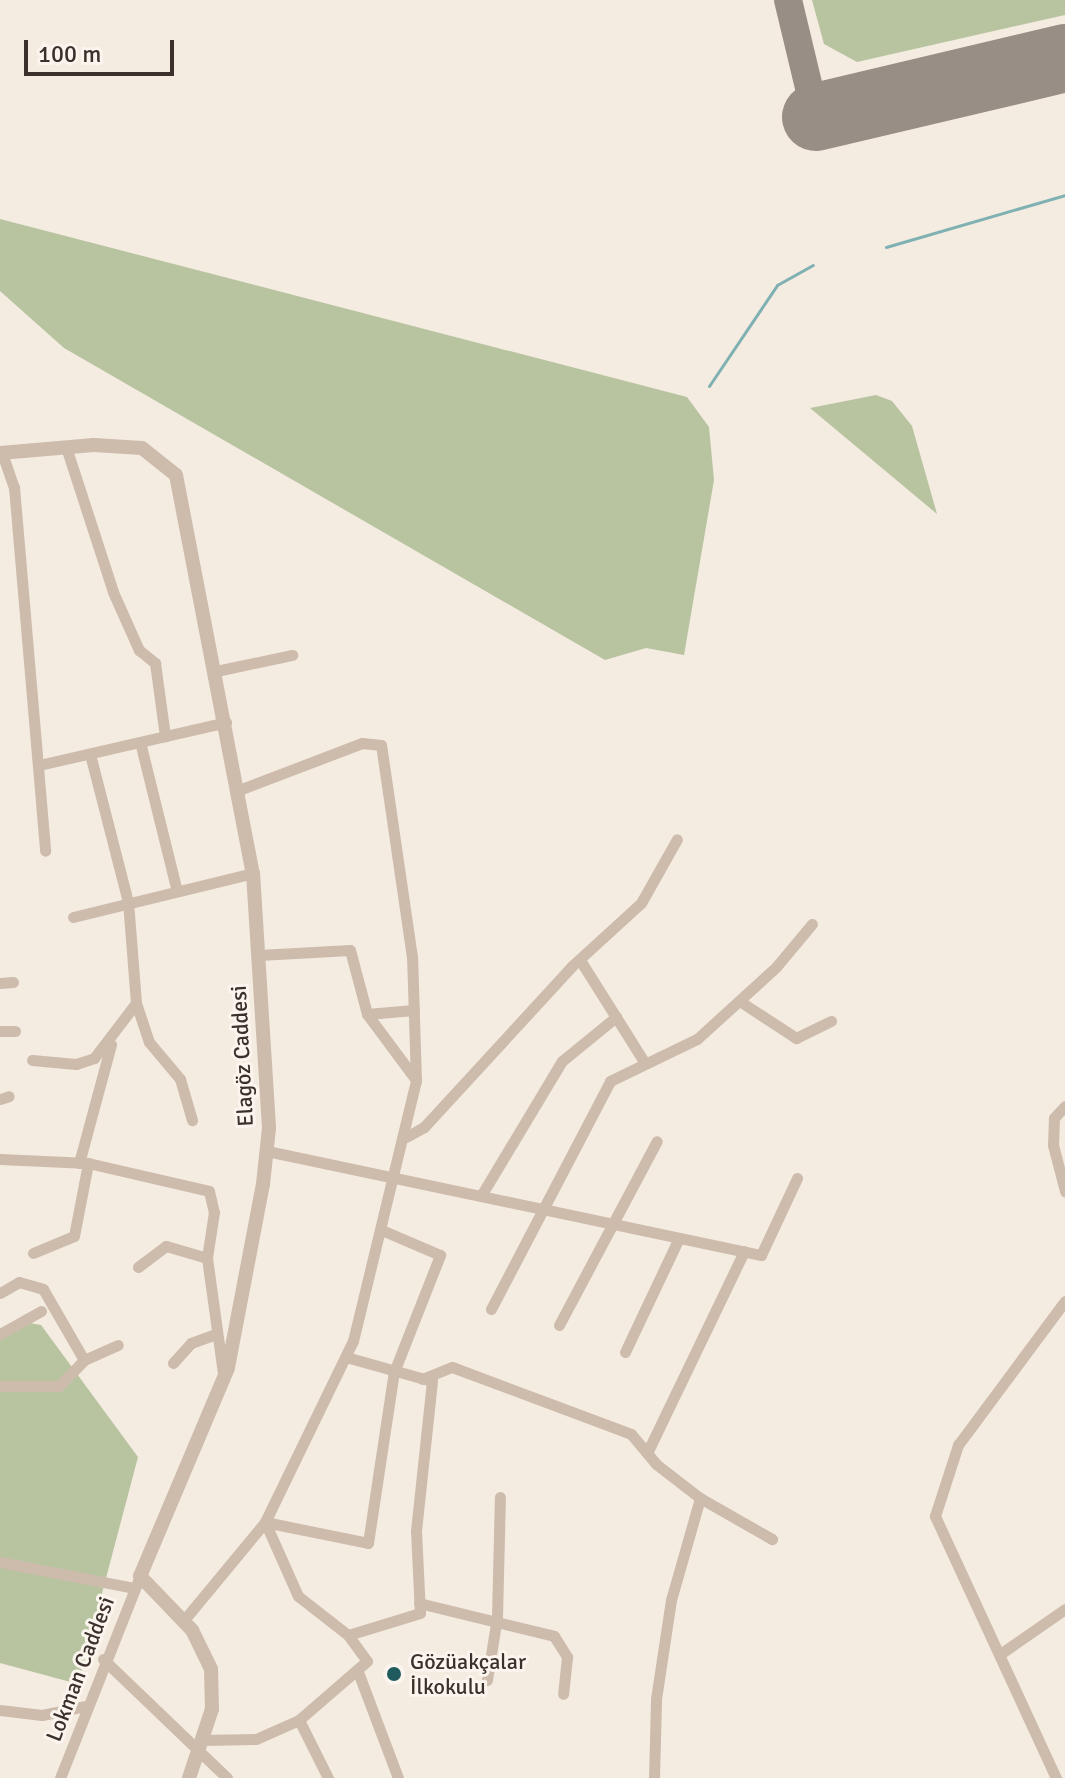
<!DOCTYPE html>
<meta charset="utf-8">
<style>
body{margin:0}
#map{position:relative;width:1065px;height:1778px;overflow:hidden;background:#f4ebe1;font-family:Signika,sans-serif}
div>[style]{position:absolute}
.green>*{inset:0;background:#b8c4a0}
.stream>*{height:3px;margin:-1.5px;padding:0 1.5px;transform-origin:1.5px;border-radius:1.5px;background:#7fb0b2}
.taxiway>*{height:28px;margin:-14px;padding:0 14px;transform-origin:14px;border-radius:14px;background:#988e86}
.runway>*{height:68px;margin:-34px;padding:0 34px;transform-origin:34px;border-radius:34px;background:#988e86}
.minor>*{height:11px;margin:-5.5px;padding:0 5.5px;transform-origin:5.5px;border-radius:5.5px;background:#cdbbac}
.tertiary>*{height:14px;margin:-7px;padding:0 7px;transform-origin:7px;border-radius:7px;background:#cdbbac}
.dots>*{width:22px;height:22px;translate:-50% -50%;box-sizing:border-box;border:4px solid #fbf5ee;border-radius:50%}
span{translate:-50% -50%;white-space:nowrap;text-align:center;line-height:1.15;-webkit-text-stroke:6px #fbf5ee;paint-order:stroke}
.street-label{font-size:22px;color:#3b302b}
.poi-label{font-size:22px;color:#3b302b}
.left{translate:0 -50%;text-align:left}
.scale{position:absolute;left:24px;top:40px;width:150px;height:36px;box-sizing:border-box;border:4px solid #3b302b;border-top:0;padding-left:10px;font-size:24px;line-height:28px;white-space:nowrap;color:#3b302b;-webkit-text-stroke:6px #fbf5ee;paint-order:stroke}
</style>
<div id="map">
<div class="green">
<i style="clip-path:polygon(812px 0,1065px 0,1065px 15px,857px 62px,824px 44px)"></i>
<i style="clip-path:polygon(0 219px,687px 397px,709px 427px,714px 480px,684px 655px,646px 648px,605px 660px,64px 348px,0 291px)"></i>
<i style="clip-path:polygon(876px 395px,892px 401px,912px 426px,937px 514px,810px 408px)"></i>
<i style="clip-path:polygon(30px 1323px,41px 1325px,138px 1457px,78px 1684px,0 1663px,0 1339px)"></i>
</div>
<div class="stream">
<i style="left:886px;top:247px;width:186px;rotate:-16.2deg"></i>
<i style="left:709px;top:386px;width:122px;rotate:-56deg"></i>
<i style="left:777px;top:285px;width:41px;rotate:-29.1deg"></i>
</div>
<div class="taxiway">
<i style="left:788px;top:0;width:120px;rotate:76.5deg"></i>
</div>
<div class="runway">
<i style="left:816px;top:117px;width:256px;rotate:-13.3deg"></i>
</div>
<div class="minor">
<i style="left:66px;top:447px;width:152px;rotate:72deg"></i>
<i style="left:113px;top:592px;width:64px;rotate:65.9deg"></i>
<i style="left:139px;top:650px;width:21px;rotate:39deg"></i>
<i style="left:155px;top:663px;width:74px;rotate:82.2deg"></i>
<i style="left:2px;top:453px;width:36px;rotate:71deg"></i>
<i style="left:14px;top:487px;width:365px;rotate:85.1deg"></i>
<i style="left:216px;top:671px;width:78px;rotate:-11.9deg"></i>
<i style="left:140px;top:742px;width:149px;rotate:76.1deg"></i>
<i style="left:39px;top:765px;width:192px;rotate:-12.9deg"></i>
<i style="left:73px;top:917px;width:185px;rotate:-13.7deg"></i>
<i style="left:259px;top:955px;width:91px;rotate:-3.1deg"></i>
<i style="left:350px;top:950px;width:66px;rotate:75.1deg"></i>
<i style="left:367px;top:1014px;width:82px;rotate:53.4deg"></i>
<i style="left:580px;top:960px;width:118px;rotate:57.8deg"></i>
<i style="left:0;top:983px;width:13px;rotate:-4deg"></i>
<i style="left:741px;top:1002px;width:66px;rotate:33.2deg"></i>
<i style="left:796px;top:1038px;width:39px;rotate:-26deg"></i>
<i style="left:136px;top:1003px;width:41px;rotate:71.6deg"></i>
<i style="left:149px;top:1042px;width:48px;rotate:50deg"></i>
<i style="left:180px;top:1079px;width:43px;rotate:73.7deg"></i>
<i style="left:367px;top:1014px;width:47px;rotate:-4.9deg"></i>
<i style="left:0;top:1031px;width:15px"></i>
<i style="left:32px;top:1060px;width:44px;rotate:5.2deg"></i>
<i style="left:76px;top:1064px;width:19px;rotate:-18deg"></i>
<i style="left:94px;top:1058px;width:69px;rotate:-52.6deg"></i>
<i style="left:136px;top:1003px;width:101px;rotate:-94.5deg"></i>
<i style="left:128px;top:902px;width:153px;rotate:-104.4deg"></i>
<i style="left:0;top:1099px;width:9px;rotate:-18deg"></i>
<i style="left:1065px;top:1106px;width:16px;rotate:133deg"></i>
<i style="left:1054px;top:1118px;width:27px;rotate:92deg"></i>
<i style="left:1053px;top:1145px;width:48px;rotate:75.4deg"></i>
<i style="left:406px;top:1137px;width:21px;rotate:-29deg"></i>
<i style="left:424px;top:1127px;width:219px;rotate:-47.4deg"></i>
<i style="left:572px;top:966px;width:93px;rotate:-42.4deg"></i>
<i style="left:641px;top:903px;width:73px;rotate:-60.6deg"></i>
<i style="left:267px;top:1151px;width:505px;rotate:11.89deg"></i>
<i style="left:761px;top:1255px;width:85px;rotate:-64.9deg"></i>
<i style="left:0;top:1159px;width:88px;rotate:2.6deg"></i>
<i style="left:88px;top:1163px;width:124px;rotate:13deg"></i>
<i style="left:209px;top:1191px;width:22px;rotate:77deg"></i>
<i style="left:214px;top:1212px;width:47px;rotate:98.7deg"></i>
<i style="left:207px;top:1258px;width:123px;rotate:82.1deg"></i>
<i style="left:79px;top:1163px;width:123px;rotate:-74.9deg"></i>
<i style="left:482px;top:1194px;width:155px;rotate:-59deg"></i>
<i style="left:562px;top:1061px;width:70px;rotate:-39.2deg"></i>
<i style="left:33px;top:1253px;width:44px;rotate:-22.5deg"></i>
<i style="left:74px;top:1236px;width:74px;rotate:-79.1deg"></i>
<i style="left:138px;top:1267px;width:35px;rotate:-37deg"></i>
<i style="left:166px;top:1246px;width:43px;rotate:16.3deg"></i>
<i style="left:0;top:1293px;width:22px;rotate:-30deg"></i>
<i style="left:19px;top:1282px;width:25px;rotate:16deg"></i>
<i style="left:43px;top:1289px;width:82px;rotate:60deg"></i>
<i style="left:491px;top:1309px;width:257px;rotate:-62.4deg"></i>
<i style="left:610px;top:1081px;width:97px;rotate:-25.8deg"></i>
<i style="left:697px;top:1039px;width:107px;rotate:-42.3deg"></i>
<i style="left:776px;top:967px;width:56px;rotate:-50.1deg"></i>
<i style="left:559px;top:1325px;width:208px;rotate:-62deg"></i>
<i style="left:0;top:1334px;width:47px;rotate:-29.3deg"></i>
<i style="left:625px;top:1352px;width:126px;rotate:-64.7deg"></i>
<i style="left:346px;top:1357px;width:89px;rotate:15.6deg"></i>
<i style="left:432px;top:1381px;width:151px;rotate:96.1deg"></i>
<i style="left:416px;top:1531px;width:82px;rotate:87.2deg"></i>
<i style="left:420px;top:1613px;width:75px;rotate:163deg"></i>
<i style="left:173px;top:1363px;width:27px;rotate:-48deg"></i>
<i style="left:191px;top:1343px;width:27px;rotate:-20deg"></i>
<i style="left:422px;top:1379px;width:32px;rotate:-22deg"></i>
<i style="left:452px;top:1367px;width:191px;rotate:20.5deg"></i>
<i style="left:631px;top:1434px;width:39px;rotate:50deg"></i>
<i style="left:656px;top:1464px;width:56px;rotate:37.7deg"></i>
<i style="left:700px;top:1498px;width:83px;rotate:29.7deg"></i>
<i style="left:0;top:1386px;width:59px"></i>
<i style="left:59px;top:1386px;width:36px;rotate:-46deg"></i>
<i style="left:84px;top:1360px;width:37px;rotate:-24deg"></i>
<i style="left:647px;top:1453px;width:224px;rotate:-64.3deg"></i>
<i style="left:265px;top:1522px;width:105px;rotate:11.5deg"></i>
<i style="left:368px;top:1543px;width:173px;rotate:-81.4deg"></i>
<i style="left:394px;top:1372px;width:126px;rotate:-68.5deg"></i>
<i style="left:440px;top:1255px;width:61px;rotate:-156.8deg"></i>
<i style="left:265px;top:1522px;width:81px;rotate:66deg"></i>
<i style="left:298px;top:1596px;width:63px;rotate:38deg"></i>
<i style="left:348px;top:1635px;width:32px;rotate:54deg"></i>
<i style="left:367px;top:1661px;width:90px;rotate:139.1deg"></i>
<i style="left:299px;top:1720px;width:65px;rotate:63.4deg"></i>
<i style="left:0;top:1562px;width:136px;rotate:11deg"></i>
<i style="left:419px;top:1603px;width:139px;rotate:13.7deg"></i>
<i style="left:554px;top:1636px;width:25px;rotate:58deg"></i>
<i style="left:567px;top:1657px;width:37px;rotate:96deg"></i>
<i style="left:184px;top:1620px;width:127px;rotate:-50.4deg"></i>
<i style="left:265px;top:1522px;width:201px;rotate:-64.1deg"></i>
<i style="left:353px;top:1341px;width:268px;rotate:-76.4deg"></i>
<i style="left:416px;top:1081px;width:124px;rotate:-91.8deg"></i>
<i style="left:412px;top:957px;width:214px;rotate:-98.3deg"></i>
<i style="left:381px;top:745px;width:19px;rotate:-174deg"></i>
<i style="left:362px;top:743px;width:132px;rotate:159.1deg"></i>
<i style="left:1003px;top:1652px;width:75px;rotate:-34.7deg"></i>
<i style="left:103px;top:1659px;width:172px;rotate:43.8deg"></i>
<i style="left:358px;top:1672px;width:113px;rotate:69.3deg"></i>
<i style="left:487px;top:1680px;width:64px;rotate:-81deg"></i>
<i style="left:497px;top:1617px;width:120px;rotate:-88.6deg"></i>
<i style="left:0;top:1710px;width:42px;rotate:6.8deg"></i>
<i style="left:42px;top:1715px;width:45px;rotate:-11.6deg"></i>
<i style="left:202px;top:1740px;width:54px;rotate:-1.1deg"></i>
<i style="left:256px;top:1739px;width:47px;rotate:-23.8deg"></i>
<i style="left:60px;top:1778px;width:217px;rotate:-68.4deg"></i>
<i style="left:654px;top:1778px;width:79px;rotate:-88.5deg"></i>
<i style="left:656px;top:1699px;width:100px;rotate:-81.4deg"></i>
<i style="left:671px;top:1600px;width:106px;rotate:-74.1deg"></i>
<i style="left:1056px;top:1778px;width:289px;rotate:-114.8deg"></i>
<i style="left:935px;top:1516px;width:75px;rotate:-72.1deg"></i>
<i style="left:958px;top:1445px;width:179px;rotate:-53.4deg"></i>
</div>
<div class="tertiary">
<i style="left:0;top:453px;width:94px;rotate:-4.9deg"></i>
<i style="left:94px;top:445px;width:48px;rotate:3.6deg"></i>
<i style="left:142px;top:448px;width:43px;rotate:38.5deg"></i>
<i style="left:176px;top:475px;width:405px;rotate:79.1deg"></i>
<i style="left:253px;top:873px;width:256px;rotate:86.4deg"></i>
<i style="left:269px;top:1128px;width:56px;rotate:96.1deg"></i>
<i style="left:263px;top:1184px;width:187px;rotate:100.8deg"></i>
<i style="left:228px;top:1368px;width:226px;rotate:112.9deg"></i>
<i style="left:140px;top:1576px;width:75px;rotate:46.1deg"></i>
<i style="left:192px;top:1630px;width:43px;rotate:64deg"></i>
<i style="left:211px;top:1669px;width:40px;rotate:88.6deg"></i>
<i style="left:212px;top:1709px;width:73px;rotate:108.4deg"></i>
</div>
<div class="dots">
<i style="left:394px;top:1674px;background:#1f5a5e"></i>
</div>
<div class="street-label">
<span style="left:242px;top:1056px;rotate:-93deg">Elagöz Caddesi</span>
<span style="left:80px;top:1669px;rotate:-69deg">Lokman Caddesi</span>
</div>
<div class="poi-label">
<span class="left" style="left:410px;top:1674px">Gözüakçalar<br>İlkokulu</span>
</div>
<div class="scale">100 m</div>
</div>
